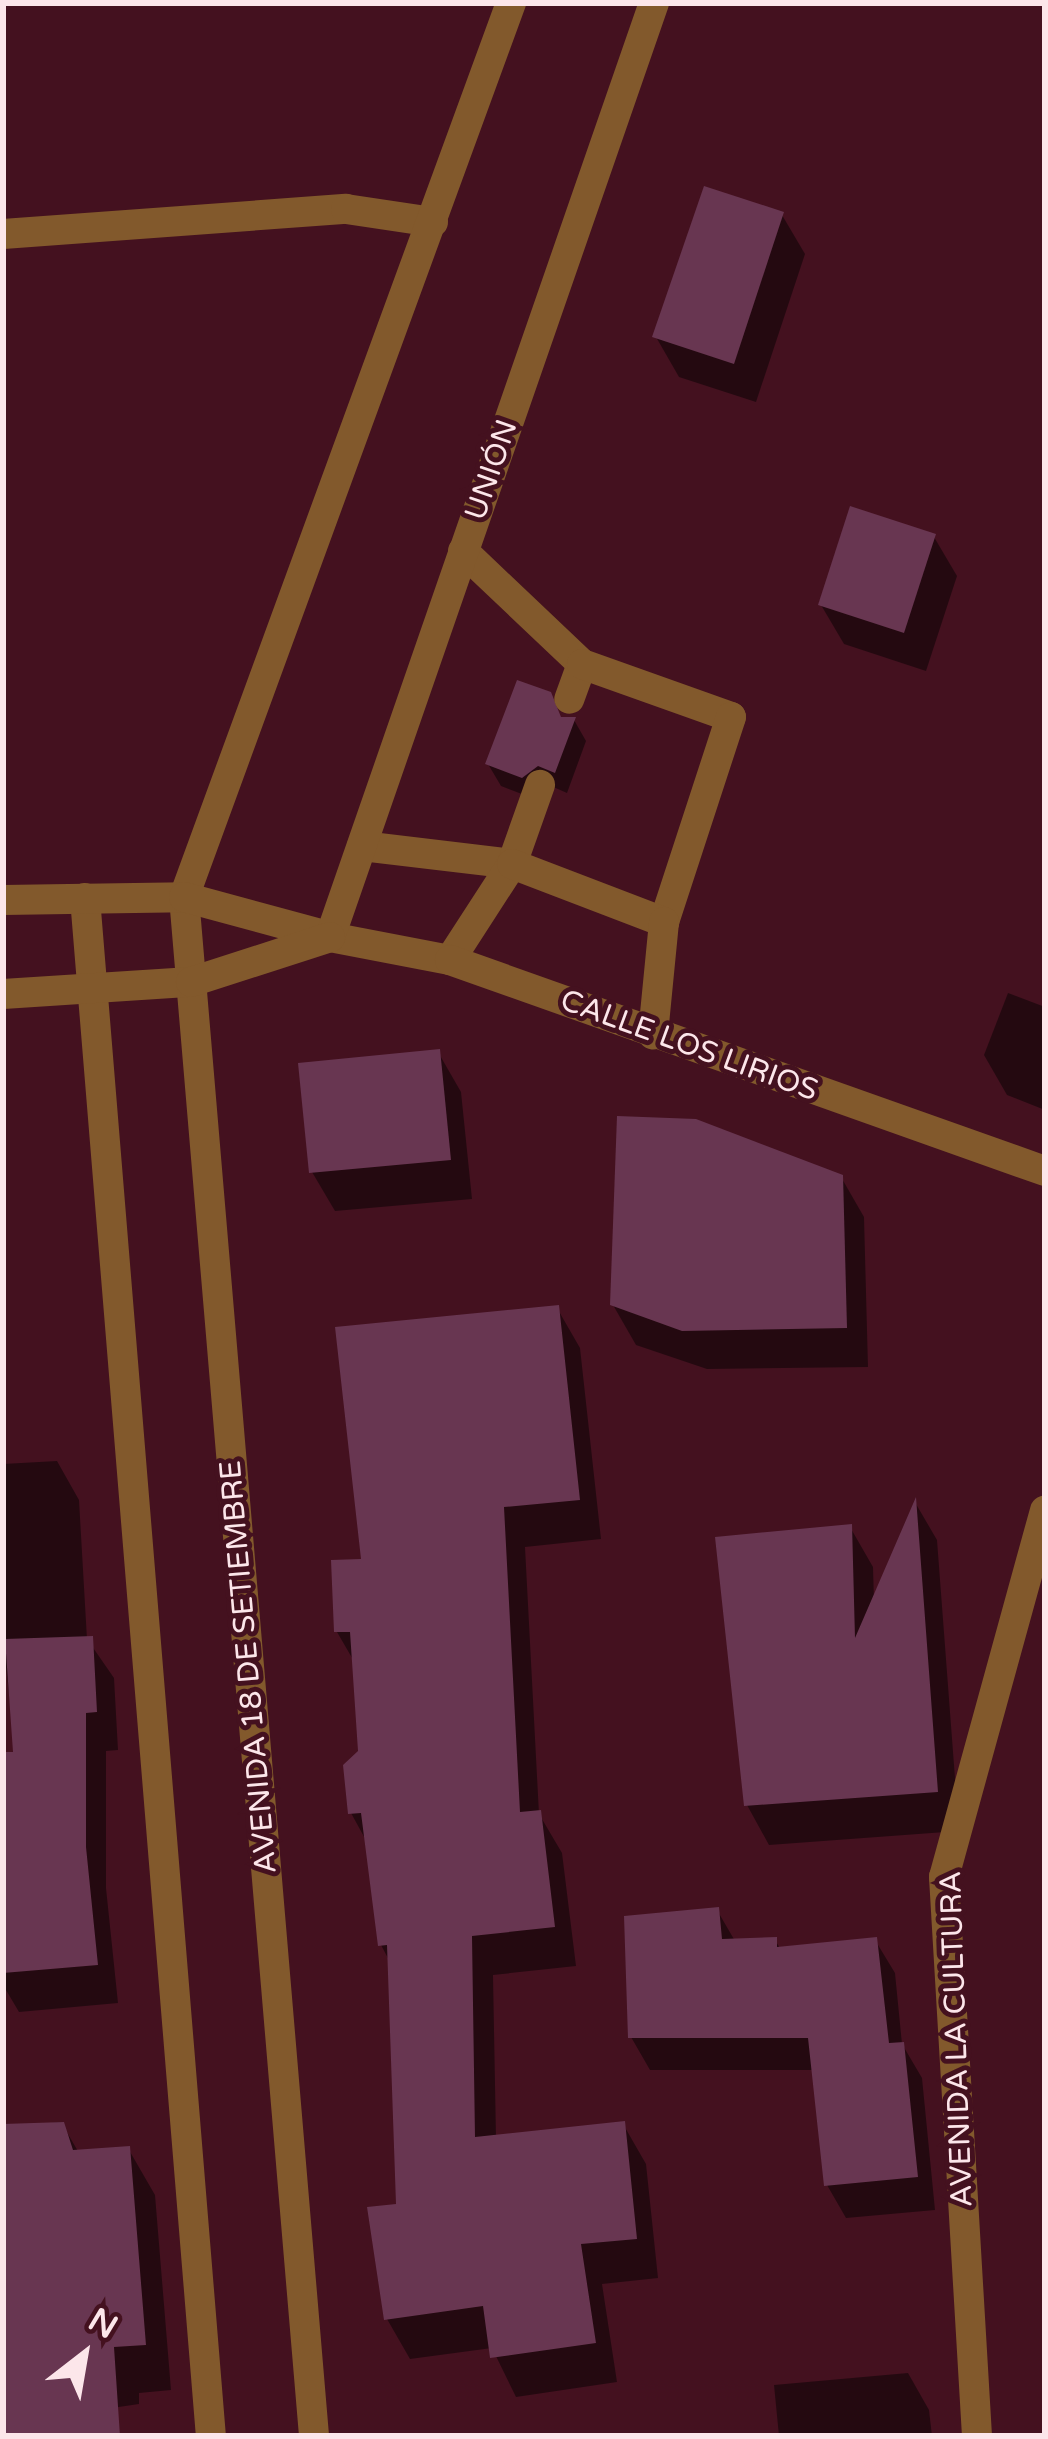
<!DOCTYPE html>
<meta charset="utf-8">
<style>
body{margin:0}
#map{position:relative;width:1048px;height:2439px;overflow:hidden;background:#44111f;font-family:"Varela Round",sans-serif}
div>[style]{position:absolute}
.shadow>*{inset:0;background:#0007}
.building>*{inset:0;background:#683651}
.service>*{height:30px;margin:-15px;padding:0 15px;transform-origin:15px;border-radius:15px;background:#82592c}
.minor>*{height:30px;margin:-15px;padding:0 15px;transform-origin:15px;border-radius:15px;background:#82592c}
.tertiary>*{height:30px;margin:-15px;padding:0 15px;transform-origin:15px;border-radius:15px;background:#82592c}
span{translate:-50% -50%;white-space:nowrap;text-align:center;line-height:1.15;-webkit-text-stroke:10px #44111f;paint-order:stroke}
.street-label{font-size:30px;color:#fce6ea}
.frame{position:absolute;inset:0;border:6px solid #fce6ea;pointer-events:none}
.north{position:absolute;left:24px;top:2295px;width:120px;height:120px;-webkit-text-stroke:9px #44111f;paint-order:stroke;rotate:31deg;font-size:33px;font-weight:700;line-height:48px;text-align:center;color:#fce6ea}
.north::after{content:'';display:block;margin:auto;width:42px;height:54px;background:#fce6ea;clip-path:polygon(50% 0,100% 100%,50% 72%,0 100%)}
</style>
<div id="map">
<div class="shadow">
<i style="clip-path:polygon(782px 215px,805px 254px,756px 402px,679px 377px,656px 337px)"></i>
<i style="clip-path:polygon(934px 537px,957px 576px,926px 671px,844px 644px,821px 605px)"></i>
<i style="clip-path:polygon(574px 720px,586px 741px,567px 793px,551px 786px,535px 799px,501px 786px,488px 764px,564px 732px)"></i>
<i style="clip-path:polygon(1008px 993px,1045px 1007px,1045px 1110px,1007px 1095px,984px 1055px)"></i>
<i style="clip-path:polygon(438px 1052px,461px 1092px,472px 1199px,335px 1211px,312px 1172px)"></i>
<i style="clip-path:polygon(841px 1177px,864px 1217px,868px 1367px,707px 1369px,636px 1345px,613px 1305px)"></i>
<i style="clip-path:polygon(557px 1308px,580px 1348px,601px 1539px,525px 1547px,539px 1814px,562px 1853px,576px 1966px,493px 1975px,496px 2138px,623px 2124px,646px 2164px,658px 2278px,602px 2284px,617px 2382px,516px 2397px,492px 2348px,410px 2359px,387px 2319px,399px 2206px,390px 1962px,381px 1945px,368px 1844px,351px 1813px,362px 1752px,355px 1663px,337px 1632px,364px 1562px)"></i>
<i style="clip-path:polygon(57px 1461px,79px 1500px,87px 1639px,114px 1678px,118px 1750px,106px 1751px,106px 1888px,118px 2003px,19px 2012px,3px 1985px,3px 1755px,16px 1754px,3px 1641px,3px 1464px)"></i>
<i style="clip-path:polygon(916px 1504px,937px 1540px,959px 1831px,769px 1845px,747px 1805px,850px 1527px,873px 1567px,874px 1601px)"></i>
<i style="clip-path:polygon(717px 1910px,735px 1941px,775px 1940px,781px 1950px,875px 1940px,895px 1973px,902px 2044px,922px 2078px,935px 2210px,846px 2218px,827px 2185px,815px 2070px,650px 2070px,631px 2037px)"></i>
<i style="clip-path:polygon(61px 2122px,79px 2153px,129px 2150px,155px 2195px,171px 2390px,139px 2393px,139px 2404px,4px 2424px,3px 2128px)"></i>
<i style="clip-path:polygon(908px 2373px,929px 2410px,932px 2436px,779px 2436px,774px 2385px)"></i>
</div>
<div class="building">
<i style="clip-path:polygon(704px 186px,784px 212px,734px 364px,652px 337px)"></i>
<i style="clip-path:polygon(850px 506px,936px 534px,904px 633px,818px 605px)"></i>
<i style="clip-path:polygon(517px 680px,551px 692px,561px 717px,576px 717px,555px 773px,538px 766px,522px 778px,485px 764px)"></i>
<i style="clip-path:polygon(440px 1049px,451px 1160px,309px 1173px,298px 1063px)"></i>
<i style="clip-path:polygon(617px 1116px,696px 1119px,843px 1175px,847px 1328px,682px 1331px,610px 1305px)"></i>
<i style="clip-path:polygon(559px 1305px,580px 1500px,504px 1507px,520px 1812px,541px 1810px,555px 1927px,472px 1936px,475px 2137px,625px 2121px,637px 2239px,581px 2244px,596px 2343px,490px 2358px,483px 2306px,384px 2320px,367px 2207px,396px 2204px,387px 1945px,378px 1946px,361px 1813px,348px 1814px,343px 1765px,358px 1751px,350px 1632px,334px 1632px,331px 1560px,361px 1559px,335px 1327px)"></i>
<i style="clip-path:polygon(916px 1497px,938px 1792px,744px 1806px,715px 1537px,852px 1524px,855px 1638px)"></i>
<i style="clip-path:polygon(93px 1636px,97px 1712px,86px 1713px,86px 1847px,98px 1965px,3px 1973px,3px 1752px,13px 1752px,5px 1639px)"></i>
<i style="clip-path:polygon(719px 1907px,722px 1939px,777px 1937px,777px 1947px,877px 1937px,889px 2043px,904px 2042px,918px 2177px,824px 2186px,808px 2038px,628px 2038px,624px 1916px)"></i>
<i style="clip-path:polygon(64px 2122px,73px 2150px,130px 2146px,146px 2345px,114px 2347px,120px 2436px,3px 2436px,3px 2124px)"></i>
</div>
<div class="service">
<i style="left:463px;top:551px;width:164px;rotate:43.5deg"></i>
<i style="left:582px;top:664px;width:37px;rotate:110deg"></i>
<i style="left:582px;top:664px;width:158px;rotate:19.6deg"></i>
<i style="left:731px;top:717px;width:216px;rotate:108.1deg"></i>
<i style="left:362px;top:846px;width:151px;rotate:6.8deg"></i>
<i style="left:512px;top:864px;width:84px;rotate:-70.5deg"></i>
<i style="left:450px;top:960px;width:114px;rotate:-57.1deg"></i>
<i style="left:512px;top:864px;width:163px;rotate:20.9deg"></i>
<i style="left:664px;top:922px;width:113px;rotate:95.6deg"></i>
</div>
<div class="minor">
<i style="left:3px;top:234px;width:344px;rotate:-4.2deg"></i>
<i style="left:346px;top:209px;width:88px;rotate:8.5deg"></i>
<i style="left:184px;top:897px;width:1544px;rotate:85.17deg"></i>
<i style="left:85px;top:898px;width:1543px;rotate:85.32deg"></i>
<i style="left:330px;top:937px;width:122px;rotate:10.9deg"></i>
<i style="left:450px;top:960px;width:631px;rotate:19.53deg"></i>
<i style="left:977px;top:2436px;width:560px;rotate:-93.38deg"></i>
<i style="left:944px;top:1877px;width:380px;rotate:-74.6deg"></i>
</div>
<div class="tertiary">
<i style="left:184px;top:897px;width:952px;rotate:-69.91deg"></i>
<i style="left:3px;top:900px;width:181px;rotate:-0.9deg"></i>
<i style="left:184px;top:897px;width:149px;rotate:15.2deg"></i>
<i style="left:330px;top:937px;width:989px;rotate:-70.87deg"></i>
<i style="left:3px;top:994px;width:188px;rotate:-3.7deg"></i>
<i style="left:191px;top:982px;width:146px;rotate:-17.9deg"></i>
</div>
<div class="street-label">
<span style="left:492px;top:470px;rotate:-71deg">UNIÓN</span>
<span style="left:689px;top:1046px;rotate:20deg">CALLE LOS LIRIOS</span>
<span style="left:249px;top:1667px;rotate:-95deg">AVENIDA 18 DE SETIEMBRE</span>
<span style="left:957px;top:2039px;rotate:-92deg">AVENIDA LA CULTURA</span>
</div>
<div class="frame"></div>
<div class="north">N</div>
</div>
